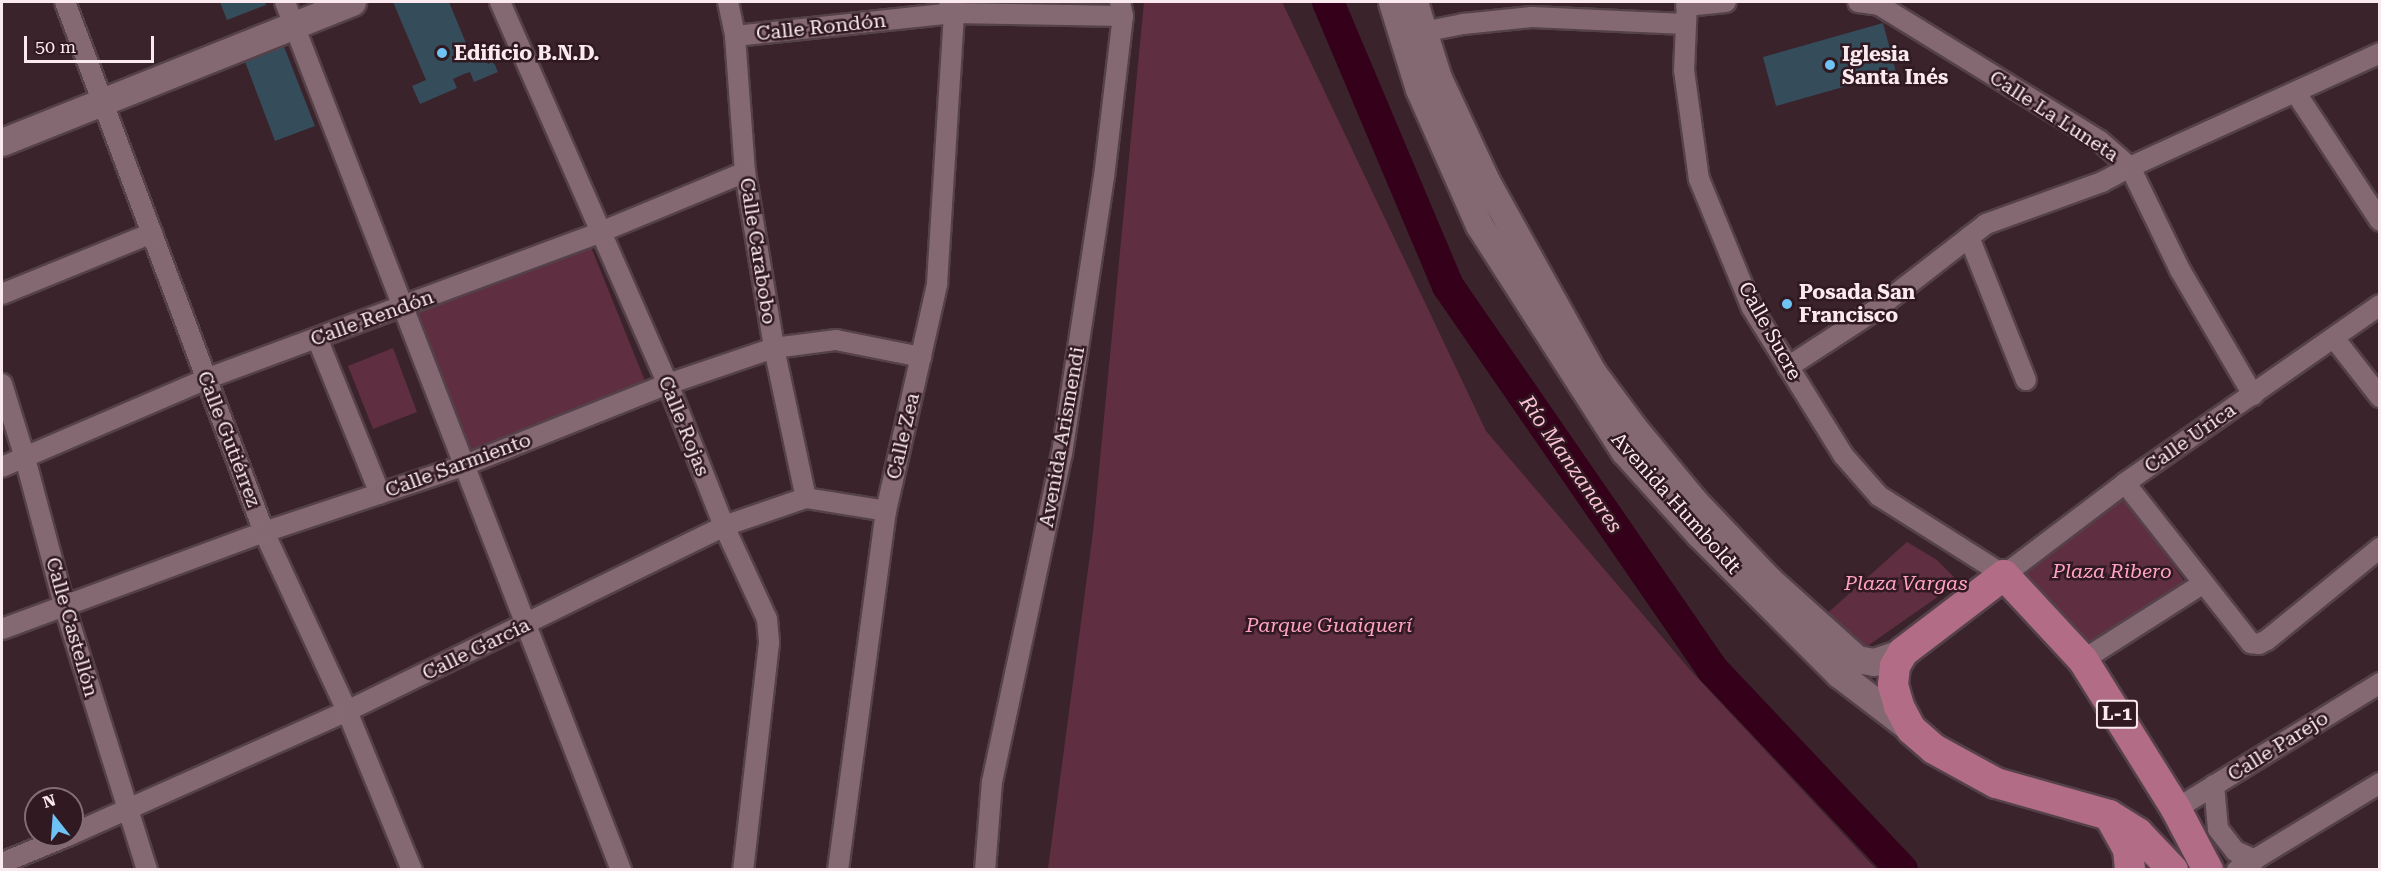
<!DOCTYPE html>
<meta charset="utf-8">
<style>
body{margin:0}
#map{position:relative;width:2381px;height:871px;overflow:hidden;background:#3a232b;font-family:"Roboto Serif",serif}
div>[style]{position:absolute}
.green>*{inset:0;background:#5f2f41}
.river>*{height:32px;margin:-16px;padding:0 16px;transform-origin:16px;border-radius:16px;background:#35011a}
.building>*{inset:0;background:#354c5b}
.roads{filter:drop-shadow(2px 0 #554149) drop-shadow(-2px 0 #554149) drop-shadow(0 2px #554149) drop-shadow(0 -2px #554149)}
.street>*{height:20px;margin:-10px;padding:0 10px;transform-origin:10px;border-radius:10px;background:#856972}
.secondary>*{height:27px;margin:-13.5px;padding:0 13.5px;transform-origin:13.5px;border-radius:13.5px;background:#856972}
.primary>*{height:30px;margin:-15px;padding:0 15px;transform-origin:15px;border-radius:15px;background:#b36c86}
.dots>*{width:16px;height:16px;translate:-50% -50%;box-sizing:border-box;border:3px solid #301921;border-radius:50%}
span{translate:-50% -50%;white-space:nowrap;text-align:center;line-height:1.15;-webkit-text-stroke:5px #301921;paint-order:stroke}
.shield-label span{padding:2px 4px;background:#301921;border:2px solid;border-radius:4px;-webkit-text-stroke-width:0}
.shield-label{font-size:18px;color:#faeaef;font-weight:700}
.street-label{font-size:20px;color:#faeaef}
.poi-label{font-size:20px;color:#faeaef;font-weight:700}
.left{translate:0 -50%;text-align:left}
.park-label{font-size:20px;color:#ffa2c3;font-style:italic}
.water-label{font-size:21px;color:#fcc3d6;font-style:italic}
.frame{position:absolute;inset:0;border:3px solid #faeaef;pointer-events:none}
.north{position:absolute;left:24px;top:787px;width:60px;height:60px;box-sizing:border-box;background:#301921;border:2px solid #816d73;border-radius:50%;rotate:343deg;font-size:16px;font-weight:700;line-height:24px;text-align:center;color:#faeaef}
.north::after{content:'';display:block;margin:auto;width:21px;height:27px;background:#6fc2f4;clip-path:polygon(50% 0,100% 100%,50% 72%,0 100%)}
.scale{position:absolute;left:24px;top:36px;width:130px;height:27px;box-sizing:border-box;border:3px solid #faeaef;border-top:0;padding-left:8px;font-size:18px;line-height:21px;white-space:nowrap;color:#faeaef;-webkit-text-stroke:4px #301921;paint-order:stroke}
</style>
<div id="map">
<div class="green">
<i style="clip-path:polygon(1144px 2px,1282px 2px,1486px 431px,1692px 672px,1876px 869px,1048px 869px,1093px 532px)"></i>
<i style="clip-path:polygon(591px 247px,645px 381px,471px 450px,415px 314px)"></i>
<i style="clip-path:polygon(393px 348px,417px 412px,373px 429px,348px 366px)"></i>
<i style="clip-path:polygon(2123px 495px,2187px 585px,2080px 651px,2016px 582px)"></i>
<i style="clip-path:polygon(1907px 542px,1937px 560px,1959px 582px,1856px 654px,1822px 618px)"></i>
</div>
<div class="river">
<i style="left:1328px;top:2px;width:308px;rotate:67.1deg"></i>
<i style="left:1448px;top:286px;width:467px;rotate:55.4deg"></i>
<i style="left:1713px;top:670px;width:275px;rotate:46.6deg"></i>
</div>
<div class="building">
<i style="clip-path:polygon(220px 2px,265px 2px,266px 5px,227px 20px)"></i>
<i style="clip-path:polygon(393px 2px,449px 2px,473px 60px,484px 55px,488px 64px,492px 62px,495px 65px,498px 72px,474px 82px,470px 72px,464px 74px,453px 79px,457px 88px,420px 104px,412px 86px,426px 80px)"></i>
<i style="clip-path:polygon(1883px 23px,1896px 72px,1776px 106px,1763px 57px)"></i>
<i style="clip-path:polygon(283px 44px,315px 126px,275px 141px,244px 59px)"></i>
</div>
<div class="roads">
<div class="street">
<i style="left:65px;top:2px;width:566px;rotate:69.42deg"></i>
<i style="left:264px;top:532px;width:197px;rotate:65.1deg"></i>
<i style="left:347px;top:711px;width:172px;rotate:67.8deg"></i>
<i style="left:285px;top:2px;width:931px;rotate:68.84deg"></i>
<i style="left:500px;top:2px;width:417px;rotate:66.3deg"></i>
<i style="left:668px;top:384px;width:153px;rotate:68.5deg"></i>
<i style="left:724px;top:526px;width:102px;rotate:65.2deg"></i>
<i style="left:767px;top:619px;width:24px;rotate:85deg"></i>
<i style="left:769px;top:643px;width:228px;rotate:96.5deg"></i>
<i style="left:728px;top:2px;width:35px;rotate:78deg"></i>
<i style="left:735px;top:36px;width:136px;rotate:85.8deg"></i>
<i style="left:745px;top:172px;width:178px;rotate:80.6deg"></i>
<i style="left:774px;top:348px;width:153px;rotate:78deg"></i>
<i style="left:1687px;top:2px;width:68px;rotate:92.5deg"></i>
<i style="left:1684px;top:70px;width:110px;rotate:82.2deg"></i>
<i style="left:1699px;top:179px;width:139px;rotate:67.7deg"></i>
<i style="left:1752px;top:308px;width:173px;rotate:58.2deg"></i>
<i style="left:1843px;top:455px;width:55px;rotate:48.7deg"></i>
<i style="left:1879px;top:496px;width:148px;rotate:32.3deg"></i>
<i style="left:2004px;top:575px;width:152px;rotate:-37.2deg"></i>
<i style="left:2125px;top:483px;width:311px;rotate:-34.9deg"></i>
<i style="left:1858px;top:2px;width:21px;rotate:8deg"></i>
<i style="left:1879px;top:5px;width:259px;rotate:31.6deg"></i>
<i style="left:2100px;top:141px;width:40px;rotate:41deg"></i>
<i style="left:2130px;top:167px;width:114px;rotate:64.1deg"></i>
<i style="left:2180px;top:270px;width:145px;rotate:59.7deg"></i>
<i style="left:1686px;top:6px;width:40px;rotate:-5.7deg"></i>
<i style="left:1423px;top:32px;width:41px;rotate:-11.3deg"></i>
<i style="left:1463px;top:24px;width:69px;rotate:-5.8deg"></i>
<i style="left:1532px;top:17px;width:153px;rotate:2.6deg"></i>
<i style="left:735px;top:36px;width:220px;rotate:-6deg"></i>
<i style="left:954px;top:13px;width:169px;rotate:1deg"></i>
<i style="left:2296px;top:93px;width:153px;rotate:56.7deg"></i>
<i style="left:1969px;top:237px;width:154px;rotate:68.3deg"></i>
<i style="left:2px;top:294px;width:162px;rotate:-22.1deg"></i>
<i style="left:317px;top:338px;width:168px;rotate:68deg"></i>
<i style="left:2334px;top:338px;width:75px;rotate:52.1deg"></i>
<i style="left:1788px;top:367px;width:103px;rotate:-33.1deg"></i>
<i style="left:1874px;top:311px;width:142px;rotate:-37.8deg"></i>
<i style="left:1986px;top:224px;width:123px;rotate:-19.9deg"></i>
<i style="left:2102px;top:182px;width:32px;rotate:-28deg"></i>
<i style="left:2130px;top:167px;width:275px;rotate:-24.5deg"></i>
<i style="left:2px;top:384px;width:77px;rotate:72.7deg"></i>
<i style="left:25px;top:458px;width:152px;rotate:75.1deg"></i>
<i style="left:64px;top:605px;width:278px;rotate:72.6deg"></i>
<i style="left:2px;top:467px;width:222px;rotate:-23.3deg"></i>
<i style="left:206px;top:379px;width:421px;rotate:-20.4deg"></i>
<i style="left:601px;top:232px;width:156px;rotate:-22.6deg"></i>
<i style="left:2125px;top:483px;width:204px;rotate:51.8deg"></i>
<i style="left:2251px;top:643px;width:8px;rotate:7deg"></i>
<i style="left:2259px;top:644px;width:9px;rotate:-27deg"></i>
<i style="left:2267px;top:640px;width:146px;rotate:-39.2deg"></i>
<i style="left:2px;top:629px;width:279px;rotate:-20.3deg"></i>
<i style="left:264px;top:532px;width:212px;rotate:-18.4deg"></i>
<i style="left:465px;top:465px;width:219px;rotate:-21.8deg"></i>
<i style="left:668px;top:384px;width:112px;rotate:-18.8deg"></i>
<i style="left:774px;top:348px;width:63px;rotate:-7.4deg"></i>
<i style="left:836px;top:340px;width:87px;rotate:11.3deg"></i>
<i style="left:2083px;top:660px;width:143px;rotate:-32.5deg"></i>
<i style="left:2214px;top:785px;width:44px;rotate:84.8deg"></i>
<i style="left:2218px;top:829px;width:28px;rotate:52deg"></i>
<i style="left:2235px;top:851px;width:22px;rotate:24deg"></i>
<i style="left:2176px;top:809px;width:240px;rotate:-31.7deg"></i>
<i style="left:72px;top:834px;width:301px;rotate:-24.1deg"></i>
<i style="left:347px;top:711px;width:420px;rotate:-26.1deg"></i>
<i style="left:724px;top:526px;width:87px;rotate:-18.9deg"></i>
<i style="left:806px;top:498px;width:81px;rotate:9.2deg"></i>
<i style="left:2px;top:863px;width:74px;rotate:-22.4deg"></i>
<i style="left:838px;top:870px;width:362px;rotate:-82.4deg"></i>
<i style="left:886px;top:511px;width:233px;rotate:-77.3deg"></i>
<i style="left:937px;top:284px;width:272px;rotate:-86.4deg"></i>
<i style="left:954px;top:13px;width:12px;rotate:-114deg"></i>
<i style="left:985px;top:870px;width:88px;rotate:-85.5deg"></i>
<i style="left:992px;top:782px;width:335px;rotate:-78deg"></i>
<i style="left:1062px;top:454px;width:280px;rotate:-81.4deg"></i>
<i style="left:1104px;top:177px;width:162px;rotate:-83.3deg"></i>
<i style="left:1123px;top:16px;width:14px;rotate:-102deg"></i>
<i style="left:2237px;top:870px;width:167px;rotate:-31.3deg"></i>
</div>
<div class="secondary">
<i style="left:1392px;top:2px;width:91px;rotate:72.8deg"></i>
<i style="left:1419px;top:89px;width:149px;rotate:66.2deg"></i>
<i style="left:1479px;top:225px;width:269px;rotate:57.3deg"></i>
<i style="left:1624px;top:451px;width:113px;rotate:47.9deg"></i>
<i style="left:1700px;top:535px;width:197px;rotate:45deg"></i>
<i style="left:1839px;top:674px;width:91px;rotate:37.4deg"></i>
<i style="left:1414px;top:2px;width:80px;rotate:72.5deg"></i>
<i style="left:1438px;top:78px;width:114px;rotate:65deg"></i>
<i style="left:1486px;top:181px;width:220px;rotate:60.9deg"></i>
<i style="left:1593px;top:373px;width:67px;rotate:53.5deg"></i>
<i style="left:1633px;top:427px;width:96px;rotate:50.5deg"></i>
<i style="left:1694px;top:501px;width:108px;rotate:46.5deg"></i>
<i style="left:1768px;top:579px;width:120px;rotate:42deg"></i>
<i style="left:1857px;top:659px;width:17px;rotate:10deg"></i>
<i style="left:1874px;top:662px;width:31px;rotate:-19deg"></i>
<i style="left:2px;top:142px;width:377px;rotate:-21.8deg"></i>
</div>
<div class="primary">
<i style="left:2110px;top:817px;width:38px;rotate:61deg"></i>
<i style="left:2128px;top:850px;width:20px;rotate:84deg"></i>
<i style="left:2173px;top:870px;width:51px;rotate:-133.4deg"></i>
<i style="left:2138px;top:833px;width:34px;rotate:-148deg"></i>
<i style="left:2109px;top:815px;width:117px;rotate:-164.2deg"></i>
<i style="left:1996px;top:783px;width:71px;rotate:-151.3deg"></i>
<i style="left:1934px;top:749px;width:30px;rotate:-139deg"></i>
<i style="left:1911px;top:729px;width:26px;rotate:-118deg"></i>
<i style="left:1899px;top:706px;width:22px;rotate:-106deg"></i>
<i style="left:1893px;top:685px;width:19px;rotate:-84deg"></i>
<i style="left:1895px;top:666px;width:16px;rotate:-60deg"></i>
<i style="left:1903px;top:652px;width:127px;rotate:-37.3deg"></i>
<i style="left:2004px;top:575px;width:116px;rotate:47.1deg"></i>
<i style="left:2083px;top:660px;width:176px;rotate:58deg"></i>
<i style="left:2176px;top:809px;width:69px;rotate:62.3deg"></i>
</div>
</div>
<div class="dots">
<i style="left:442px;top:53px;background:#6fc2f4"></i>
<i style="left:1830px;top:65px;background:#6fc2f4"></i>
<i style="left:1787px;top:304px;background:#6fc2f4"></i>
</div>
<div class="shield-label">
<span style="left:2117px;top:714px">L-1</span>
</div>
<div class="street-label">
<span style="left:821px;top:27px;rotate:-6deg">Calle Rondón</span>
<span style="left:2054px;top:116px;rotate:33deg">Calle La Luneta</span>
<span style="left:758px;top:251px;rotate:81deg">Calle Carabobo</span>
<span style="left:372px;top:318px;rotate:-20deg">Calle Rendón</span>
<span style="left:1770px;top:331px;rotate:61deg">Calle Sucre</span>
<span style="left:684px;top:426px;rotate:68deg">Calle Rojas</span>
<span style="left:903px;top:436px;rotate:-77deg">Calle Zea</span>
<span style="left:1062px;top:437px;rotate:-80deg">Avenida Arismendi</span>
<span style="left:2190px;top:438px;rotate:-35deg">Calle Urica</span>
<span style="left:229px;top:439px;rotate:69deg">Calle Gutiérrez</span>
<span style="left:458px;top:465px;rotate:-20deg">Calle Sarmiento</span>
<span style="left:1676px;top:503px;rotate:48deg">Avenida Humboldt</span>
<span style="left:72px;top:627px;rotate:74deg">Calle Castellón</span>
<span style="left:476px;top:649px;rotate:-26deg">Calle García</span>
<span style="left:2278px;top:746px;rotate:-32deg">Calle Parejo</span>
</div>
<div class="poi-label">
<span class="left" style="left:454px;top:53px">Edificio B.N.D.</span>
<span class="left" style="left:1842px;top:66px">Iglesia<br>Santa Inés</span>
<span class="left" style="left:1799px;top:304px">Posada San<br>Francisco</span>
</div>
<div class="park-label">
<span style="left:2112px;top:571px">Plaza Ribero</span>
<span style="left:1906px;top:583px">Plaza Vargas</span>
<span style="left:1329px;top:625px">Parque Guaiquerí</span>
</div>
<div class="water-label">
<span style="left:1571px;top:464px;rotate:55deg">Río Manzanares</span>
</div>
<div class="frame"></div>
<div class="north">N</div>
<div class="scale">50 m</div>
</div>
